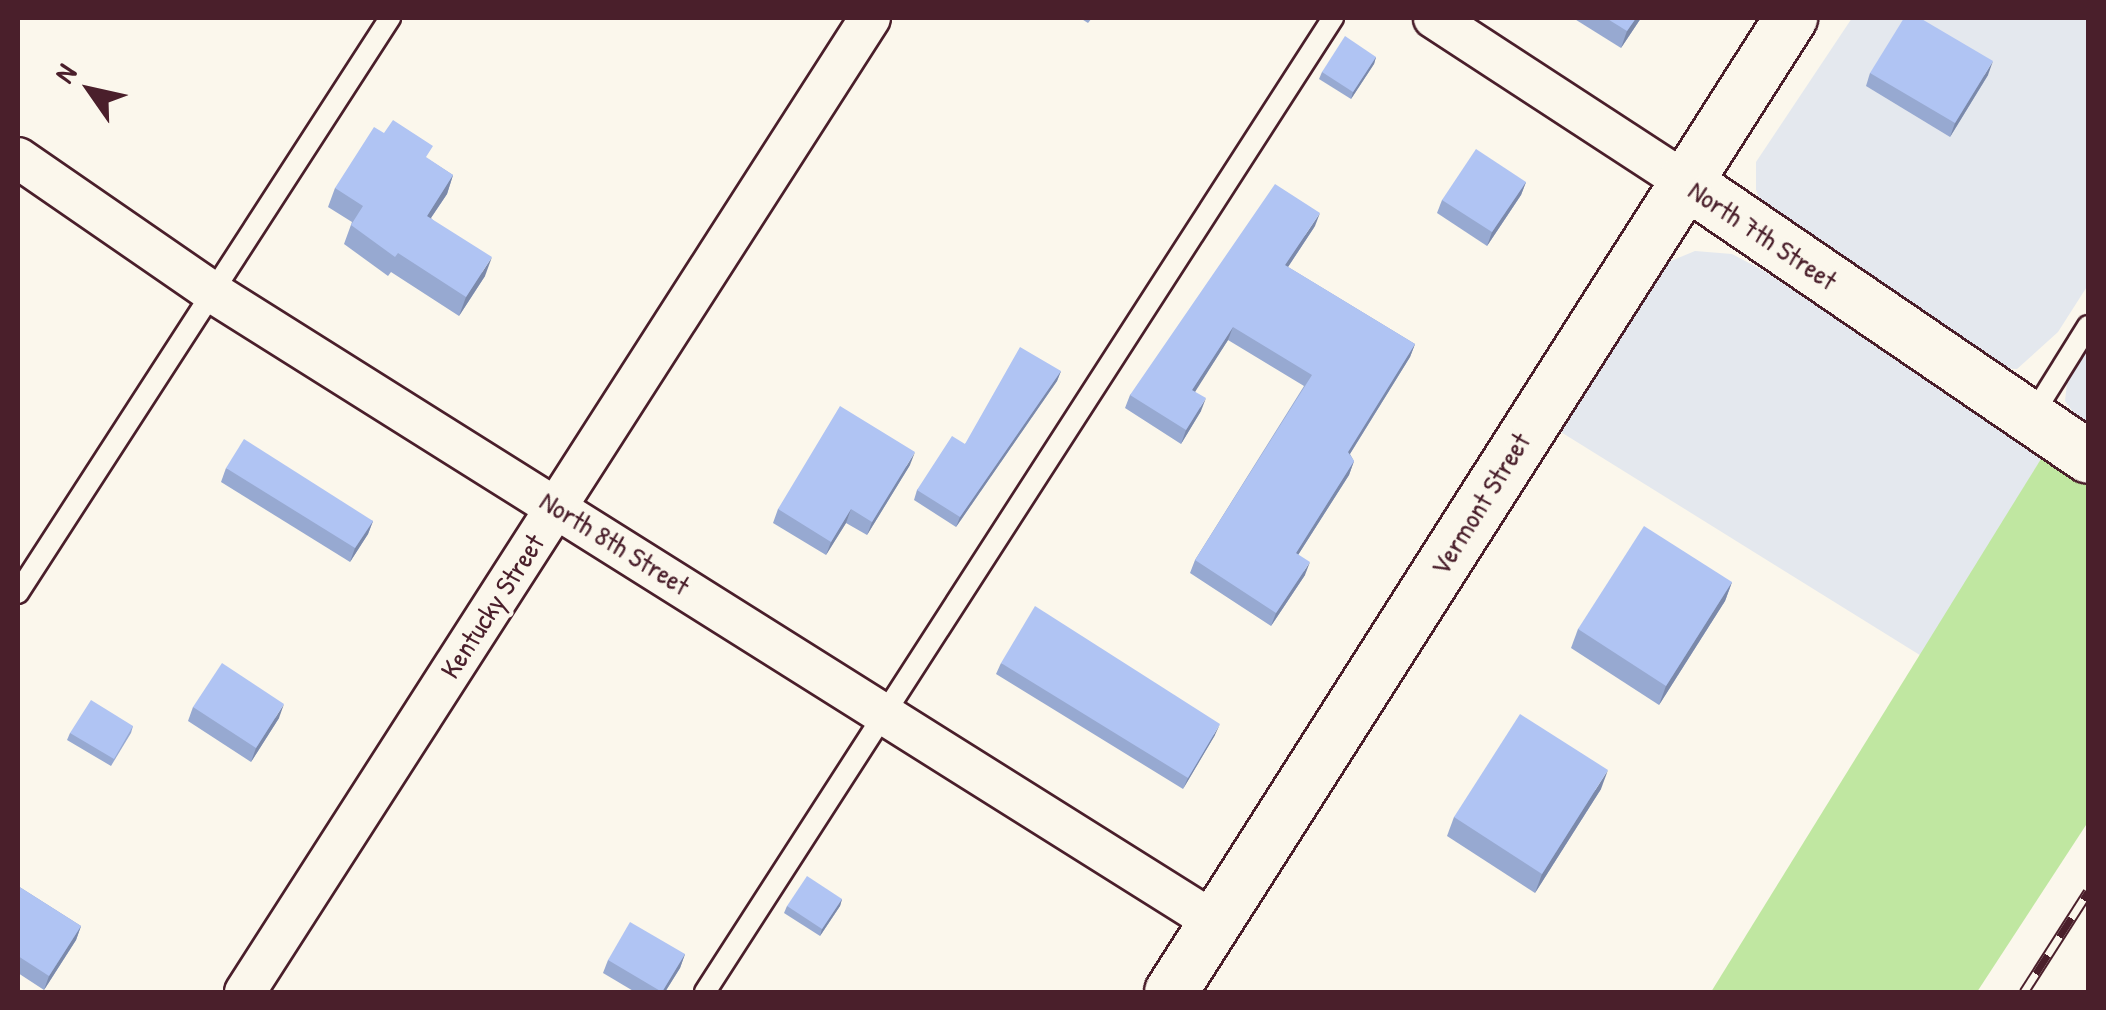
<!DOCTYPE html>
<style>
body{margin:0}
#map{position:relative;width:2106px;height:1010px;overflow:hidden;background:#fbf7ec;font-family:"Patrick Hand",sans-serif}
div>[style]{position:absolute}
.built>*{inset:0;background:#e4e8ee}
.green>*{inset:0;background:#c0e7a1}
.roads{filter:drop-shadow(2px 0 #4a1f2b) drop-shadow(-2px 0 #4a1f2b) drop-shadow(0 2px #4a1f2b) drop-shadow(0 -2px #4a1f2b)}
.service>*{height:20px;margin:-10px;padding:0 10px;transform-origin:10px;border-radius:10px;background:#fbf7ec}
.minor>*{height:40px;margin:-20px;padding:0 20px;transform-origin:20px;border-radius:20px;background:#fbf7ec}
.tertiary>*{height:52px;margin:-26px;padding:0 26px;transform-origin:26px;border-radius:26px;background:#fbf7ec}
.rail>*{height:11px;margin-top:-5.5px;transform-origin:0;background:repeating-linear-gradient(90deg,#fbf7ec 0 22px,#4a1f2b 0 44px);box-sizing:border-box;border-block:2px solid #4a1f2b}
.wall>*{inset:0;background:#97a9d1}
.shaded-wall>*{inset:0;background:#7b89aa}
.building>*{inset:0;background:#b0c4f3}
span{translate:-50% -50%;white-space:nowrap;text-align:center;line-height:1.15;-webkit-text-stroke:8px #fbf7ec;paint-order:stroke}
.street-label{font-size:28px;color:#4a1f2b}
.frame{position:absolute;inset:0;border:20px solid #4a1f2b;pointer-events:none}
.north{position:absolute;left:40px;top:40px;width:100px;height:100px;-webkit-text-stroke:8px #fbf7ec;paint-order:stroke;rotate:304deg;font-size:28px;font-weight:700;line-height:40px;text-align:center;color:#4a1f2b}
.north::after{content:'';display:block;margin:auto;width:35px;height:45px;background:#4a1f2b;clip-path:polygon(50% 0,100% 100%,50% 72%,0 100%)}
</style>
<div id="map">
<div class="built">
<i style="clip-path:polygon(1852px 18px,2088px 18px,2088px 285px,2058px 332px,2017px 369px,1996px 368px,1768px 220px,1756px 190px,1756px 162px)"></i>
<i style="clip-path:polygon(1695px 251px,1732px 254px,1764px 271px,2044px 454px,1923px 657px,1556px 429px,1666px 263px)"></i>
<i style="clip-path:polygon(2088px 324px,2088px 433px,2065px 401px,2069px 365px)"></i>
</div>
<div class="green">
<i style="clip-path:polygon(2044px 454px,2088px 485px,2088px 822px,1977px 992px,1711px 992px)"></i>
</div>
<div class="roads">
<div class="service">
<i style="left:2032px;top:416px;width:106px;rotate:-58.1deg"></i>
<i style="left:18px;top:593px;width:685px;rotate:-57.1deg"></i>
<i style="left:705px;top:992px;width:1159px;rotate:-57.19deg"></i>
</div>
<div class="minor">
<i style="left:1434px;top:18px;width:298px;rotate:33.1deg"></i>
<i style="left:18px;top:158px;width:236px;rotate:34.6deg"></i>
<i style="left:212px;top:292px;width:1186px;rotate:32.15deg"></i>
<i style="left:245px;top:992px;width:1157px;rotate:-57.31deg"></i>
</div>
<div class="tertiary">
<i style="left:1684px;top:181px;width:489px;rotate:34.3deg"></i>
<i style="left:1171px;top:992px;width:1155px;rotate:-57.52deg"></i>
</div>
</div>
<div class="rail">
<i style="left:2024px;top:992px;width:119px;rotate:-57.4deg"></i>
</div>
<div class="wall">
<i style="clip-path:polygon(1080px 18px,1092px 18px,1088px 23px)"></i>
<i style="clip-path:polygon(1573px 18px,1641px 18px,1621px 48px)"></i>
<i style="clip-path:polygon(1376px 57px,1374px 64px,1351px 99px,1319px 79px,1322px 72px)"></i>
<i style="clip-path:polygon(1870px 73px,1988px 75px,1950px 137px,1866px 86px)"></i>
<i style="clip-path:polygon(428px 159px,453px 175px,447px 194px,431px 218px,485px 276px,459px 316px,391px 272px,388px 276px,344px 244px,352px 222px,328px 207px,335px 188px)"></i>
<i style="clip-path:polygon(1526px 182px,1521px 195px,1487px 246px,1437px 213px,1442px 200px)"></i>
<i style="clip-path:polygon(1315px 226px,1288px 267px,1415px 344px,1410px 357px,1350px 454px,1354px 461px,1349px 475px,1298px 555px,1305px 575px,1271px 626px,1190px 573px,1195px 560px,1304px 386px,1228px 340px,1195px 391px,1201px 411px,1181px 444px,1125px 408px,1130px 395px)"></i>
<i style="clip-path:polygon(1061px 371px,1057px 381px,956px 527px,914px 500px,917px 490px,965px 444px)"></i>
<i style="clip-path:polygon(910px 465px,867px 535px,846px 523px,826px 555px,773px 523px,778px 509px)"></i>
<i style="clip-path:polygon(226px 468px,373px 521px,368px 534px,350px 562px,221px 482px)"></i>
<i style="clip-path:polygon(1732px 582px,1725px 601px,1659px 705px,1571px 648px,1578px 629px)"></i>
<i style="clip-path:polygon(1001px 663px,1215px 735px,1183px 789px,996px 674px)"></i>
<i style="clip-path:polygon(193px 707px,279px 718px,251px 762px,188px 721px)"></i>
<i style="clip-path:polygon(133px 726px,131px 733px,111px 766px,67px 740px,70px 733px)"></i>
<i style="clip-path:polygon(1601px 789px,1535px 893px,1447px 836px,1454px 817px)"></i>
<i style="clip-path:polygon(18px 886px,81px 926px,76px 940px,44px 990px,18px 973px)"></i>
<i style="clip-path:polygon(842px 899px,840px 906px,820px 936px,784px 913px,787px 906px)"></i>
<i style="clip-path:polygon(685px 954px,680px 968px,665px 992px,635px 992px,603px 973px,608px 960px)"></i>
</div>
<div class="shaded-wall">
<i style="clip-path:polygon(1636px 18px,1641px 18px,1621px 48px,1627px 31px)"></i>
<i style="clip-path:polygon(1376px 57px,1374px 64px,1351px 99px,1353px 92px)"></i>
<i style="clip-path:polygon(1993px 61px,1988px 75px,1950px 137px,1955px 123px)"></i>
<i style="clip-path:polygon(453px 175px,447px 194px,420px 234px,427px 216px)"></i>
<i style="clip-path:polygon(1526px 182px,1521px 195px,1487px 246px,1492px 232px)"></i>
<i style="clip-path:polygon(1320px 213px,1315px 226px,1280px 279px,1285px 265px)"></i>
<i style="clip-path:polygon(492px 257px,485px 276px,459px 316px,466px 297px)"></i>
<i style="clip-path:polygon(1233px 327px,1228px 340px,1188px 403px,1192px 390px)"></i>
<i style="clip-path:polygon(1415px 344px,1410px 357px,1343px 465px,1348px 452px)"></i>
<i style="clip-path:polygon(1061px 371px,1057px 381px,956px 527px,960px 517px)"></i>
<i style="clip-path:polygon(1206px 398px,1201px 411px,1181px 444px,1186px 430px)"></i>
<i style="clip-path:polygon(915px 452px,910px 465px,867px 535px,872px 522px)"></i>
<i style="clip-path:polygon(1354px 461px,1349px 475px,1291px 566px,1296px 553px)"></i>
<i style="clip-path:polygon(851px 509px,846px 523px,826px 555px,831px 542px)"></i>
<i style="clip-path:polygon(373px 521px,368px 534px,350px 562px,355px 548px)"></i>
<i style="clip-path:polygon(1310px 562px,1305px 575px,1271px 626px,1276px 613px)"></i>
<i style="clip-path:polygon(1732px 582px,1725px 601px,1659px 705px,1666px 686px)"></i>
<i style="clip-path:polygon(284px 704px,279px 718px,251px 762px,256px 748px)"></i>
<i style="clip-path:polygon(1220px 724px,1215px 735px,1183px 789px,1188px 778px)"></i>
<i style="clip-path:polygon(1608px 770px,1601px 789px,1535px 893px,1542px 874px)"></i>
<i style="clip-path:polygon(842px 899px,840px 906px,820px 936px,822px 929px)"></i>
<i style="clip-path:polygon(81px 926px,76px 940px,44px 990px,49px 976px)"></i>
<i style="clip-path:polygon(685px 954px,680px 968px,665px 992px,662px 992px)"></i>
</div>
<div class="building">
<i style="clip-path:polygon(1606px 18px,1636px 18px,1627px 31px)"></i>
<i style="clip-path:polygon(1904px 18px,1920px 18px,1993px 61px,1955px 123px,1870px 73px)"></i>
<i style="clip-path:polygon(1345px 36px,1376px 57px,1353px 92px,1322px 72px)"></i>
<i style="clip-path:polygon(393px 120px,433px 146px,426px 157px,453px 175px,427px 216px,492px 257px,466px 297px,398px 253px,395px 257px,351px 225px,363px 206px,335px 188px,374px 127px,384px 133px)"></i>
<i style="clip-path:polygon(1476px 149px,1526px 182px,1492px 232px,1442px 200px)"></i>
<i style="clip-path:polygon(1275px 184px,1320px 213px,1285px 265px,1415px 344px,1348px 452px,1354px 461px,1296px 553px,1310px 562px,1276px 613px,1195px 560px,1312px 375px,1233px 327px,1192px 390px,1206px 398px,1186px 430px,1130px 395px)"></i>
<i style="clip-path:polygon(1020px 347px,1061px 371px,960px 517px,917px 490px,952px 436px,965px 444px)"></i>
<i style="clip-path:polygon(840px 406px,915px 452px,872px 522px,851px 509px,831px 542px,778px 509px)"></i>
<i style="clip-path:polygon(244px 439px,373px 521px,355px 548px,226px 468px)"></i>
<i style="clip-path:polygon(1644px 526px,1732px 582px,1666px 686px,1578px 629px)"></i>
<i style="clip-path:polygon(1035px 606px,1220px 724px,1188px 778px,1001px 663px)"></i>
<i style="clip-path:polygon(222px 663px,284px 704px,256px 748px,193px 707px)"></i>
<i style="clip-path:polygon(91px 700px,133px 726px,114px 759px,70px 733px)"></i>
<i style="clip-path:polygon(1520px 714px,1608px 770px,1542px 874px,1454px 817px)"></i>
<i style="clip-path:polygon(807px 876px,842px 899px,822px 929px,787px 906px)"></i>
<i style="clip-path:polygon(18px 886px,81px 926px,49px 976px,18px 956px)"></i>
<i style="clip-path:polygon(630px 922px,685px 954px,662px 992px,608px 960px)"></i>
</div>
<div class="street-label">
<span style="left:1763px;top:235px;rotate:34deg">North 7th Street</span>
<span style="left:1480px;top:504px;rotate:-58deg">Vermont Street</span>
<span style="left:615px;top:543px;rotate:32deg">North 8th Street</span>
<span style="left:492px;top:606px;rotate:-57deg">Kentucky Street</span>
</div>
<div class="frame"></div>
<div class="north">N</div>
</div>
